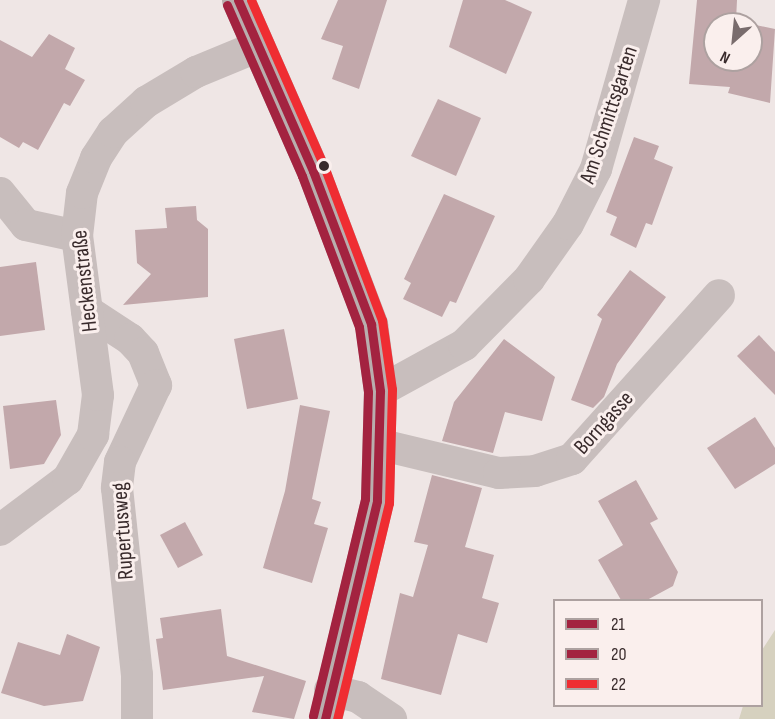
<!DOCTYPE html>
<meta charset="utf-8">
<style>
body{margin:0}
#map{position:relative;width:775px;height:719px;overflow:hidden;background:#efe6e5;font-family:"Sofia Sans Condensed",sans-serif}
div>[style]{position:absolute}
.green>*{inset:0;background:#d6d1bf}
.building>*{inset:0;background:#c2a8ab}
.street>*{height:32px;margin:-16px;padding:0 16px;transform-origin:16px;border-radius:16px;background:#c8bebd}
.secondary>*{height:33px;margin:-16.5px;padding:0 16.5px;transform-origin:16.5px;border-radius:16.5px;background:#b9aeae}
.bus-1>*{height:9px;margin:-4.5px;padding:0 4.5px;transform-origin:4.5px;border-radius:4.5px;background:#a32340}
.bus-2>*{height:9px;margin:-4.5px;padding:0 4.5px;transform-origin:4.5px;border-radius:4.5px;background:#a32340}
.bus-3>*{height:9px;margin:-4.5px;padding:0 4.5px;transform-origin:4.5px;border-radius:4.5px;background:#ef2d32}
.dots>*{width:16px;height:16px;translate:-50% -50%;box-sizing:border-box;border:3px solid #faefed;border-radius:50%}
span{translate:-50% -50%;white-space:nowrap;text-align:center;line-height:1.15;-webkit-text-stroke:6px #faefed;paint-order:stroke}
.street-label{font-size:22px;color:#392b2c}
.legend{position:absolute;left:553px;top:599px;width:210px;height:108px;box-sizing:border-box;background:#faefed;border:2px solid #ada1a0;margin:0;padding:8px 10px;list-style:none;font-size:18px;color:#392b2c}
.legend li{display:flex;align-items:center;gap:12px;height:30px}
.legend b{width:30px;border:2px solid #ada1a0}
.north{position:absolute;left:703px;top:12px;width:60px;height:60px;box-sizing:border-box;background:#faefed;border:2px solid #ada1a0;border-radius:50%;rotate:207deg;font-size:16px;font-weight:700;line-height:24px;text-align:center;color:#392b2c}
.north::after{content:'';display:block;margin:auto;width:21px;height:27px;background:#796c6d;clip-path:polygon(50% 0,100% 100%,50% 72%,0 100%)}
</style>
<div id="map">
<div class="green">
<i style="clip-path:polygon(775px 630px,775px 719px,739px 719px,743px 706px,762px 706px,762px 650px)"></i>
</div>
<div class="building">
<i style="clip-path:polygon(338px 0,387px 0,359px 89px,332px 79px,343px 46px,321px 39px)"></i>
<i style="clip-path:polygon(463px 0,505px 0,532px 12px,506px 74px,449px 47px)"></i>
<i style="clip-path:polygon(evenodd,697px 0,737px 0,736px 21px,775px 29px,770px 103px,728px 93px,730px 87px,689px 84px,697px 0,715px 24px,751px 24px,751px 60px,715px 60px,715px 24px)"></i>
<i style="clip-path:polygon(49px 34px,75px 48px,65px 69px,85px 80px,70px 106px,64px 103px,38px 150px,23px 142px,19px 148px,0 137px,0 40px,32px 57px)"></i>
<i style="clip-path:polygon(438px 99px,481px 118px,456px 176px,411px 156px)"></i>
<i style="clip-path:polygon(634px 137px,659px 146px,654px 159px,673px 167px,652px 225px,646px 223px,636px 248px,610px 235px,617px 217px,606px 212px)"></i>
<i style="clip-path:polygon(444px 194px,495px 216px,456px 303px,450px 301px,442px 317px,403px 299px,411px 283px,404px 279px)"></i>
<i style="clip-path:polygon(196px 206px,197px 220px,208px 229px,208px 297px,123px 305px,151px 274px,137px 263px,135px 230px,167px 228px,165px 208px)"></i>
<i style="clip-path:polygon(36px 262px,45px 330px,0 336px,0 267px)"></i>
<i style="clip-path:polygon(630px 270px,666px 297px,617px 364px,604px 397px,593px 408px,571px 400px,602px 319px,597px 315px)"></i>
<i style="clip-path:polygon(284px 329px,298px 399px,247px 409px,234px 339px)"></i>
<i style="clip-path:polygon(759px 335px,775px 352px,775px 395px,737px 356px)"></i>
<i style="clip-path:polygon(504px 339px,555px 377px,542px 421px,505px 412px,493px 453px,442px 441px,454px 402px)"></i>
<i style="clip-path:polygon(56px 400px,61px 435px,44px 464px,10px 469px,3px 406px)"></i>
<i style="clip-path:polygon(300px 405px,330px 411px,312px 499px,321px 502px,314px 524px,328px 528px,312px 583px,263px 568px,285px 491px)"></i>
<i style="clip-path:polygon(755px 417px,775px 448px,775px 464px,735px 489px,707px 448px)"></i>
<i style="clip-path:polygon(432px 475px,482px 488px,465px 547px,494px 555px,482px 598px,499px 603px,487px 643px,458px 634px,441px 695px,381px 679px,400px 593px,413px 597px,428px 545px,414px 542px)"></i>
<i style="clip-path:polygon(636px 480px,658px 519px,650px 523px,678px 572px,673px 586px,647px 600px,621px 600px,598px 560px,623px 545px,598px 501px)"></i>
<i style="clip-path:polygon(185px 522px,203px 555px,178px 568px,160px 535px)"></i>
<i style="clip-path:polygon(221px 609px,227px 656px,306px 681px,294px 719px,252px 712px,264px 676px,163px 690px,156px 639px,163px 638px,160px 618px)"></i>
<i style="clip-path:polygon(67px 634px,100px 647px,83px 701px,44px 706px,1px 693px,18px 642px,60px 655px)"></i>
</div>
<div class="street">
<i style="left:0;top:193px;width:41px;rotate:50.9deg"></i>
<i style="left:26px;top:225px;width:52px;rotate:12.2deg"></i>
<i style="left:87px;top:311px;width:51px;rotate:33.1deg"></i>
<i style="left:130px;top:339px;width:19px;rotate:47deg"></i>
<i style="left:143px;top:353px;width:35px;rotate:68deg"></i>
<i style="left:156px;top:385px;width:85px;rotate:115.1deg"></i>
<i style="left:120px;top:462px;width:26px;rotate:97deg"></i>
<i style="left:117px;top:488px;width:188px;rotate:83.9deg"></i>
<i style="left:137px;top:675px;width:44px;rotate:90deg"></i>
<i style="left:380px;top:391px;width:96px;rotate:-28.7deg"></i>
<i style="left:464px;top:345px;width:93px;rotate:-45.4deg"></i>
<i style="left:529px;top:279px;width:67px;rotate:-54.7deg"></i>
<i style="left:568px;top:224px;width:62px;rotate:-63deg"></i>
<i style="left:596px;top:169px;width:176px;rotate:-74.1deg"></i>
<i style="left:382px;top:445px;width:120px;rotate:13.5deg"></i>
<i style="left:499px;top:473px;width:36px;rotate:-3deg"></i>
<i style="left:535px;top:471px;width:39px;rotate:-18deg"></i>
<i style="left:572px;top:459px;width:220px;rotate:-48.1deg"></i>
<i style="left:0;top:530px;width:85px;rotate:-36.9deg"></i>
<i style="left:68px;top:479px;width:51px;rotate:-60.4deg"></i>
<i style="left:93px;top:435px;width:40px;rotate:-82.9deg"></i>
<i style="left:98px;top:395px;width:160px;rotate:-97.5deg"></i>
<i style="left:77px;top:236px;width:43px;rotate:-83.4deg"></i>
<i style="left:82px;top:193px;width:38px;rotate:-68deg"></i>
<i style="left:96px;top:158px;width:31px;rotate:-57deg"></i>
<i style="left:113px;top:132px;width:45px;rotate:-42.3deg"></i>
<i style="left:146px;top:102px;width:58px;rotate:-31deg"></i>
<i style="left:196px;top:72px;width:68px;rotate:-22.4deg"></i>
<i style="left:330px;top:690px;width:29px;rotate:14deg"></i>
<i style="left:358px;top:697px;width:40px;rotate:34deg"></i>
</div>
<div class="secondary">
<i style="left:238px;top:0;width:187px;rotate:66.3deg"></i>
<i style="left:313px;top:171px;width:164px;rotate:69.2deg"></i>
<i style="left:371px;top:324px;width:68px;rotate:82.3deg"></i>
<i style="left:380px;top:391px;width:110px;rotate:91.6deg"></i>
<i style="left:377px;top:501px;width:224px;rotate:103.4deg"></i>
</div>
<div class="bus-1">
<i style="left:238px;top:0;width:187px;rotate:66.3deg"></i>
<i style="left:313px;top:171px;width:164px;rotate:69.2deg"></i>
<i style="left:371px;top:324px;width:68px;rotate:82.3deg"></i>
<i style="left:380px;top:391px;width:110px;rotate:91.6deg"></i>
<i style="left:377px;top:501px;width:224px;rotate:103.4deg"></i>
</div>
<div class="bus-2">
<i style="left:227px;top:5px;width:187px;rotate:66.3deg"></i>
<i style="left:302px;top:176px;width:161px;rotate:69.3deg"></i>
<i style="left:359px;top:327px;width:66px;rotate:82.1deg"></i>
<i style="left:368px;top:392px;width:107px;rotate:91.6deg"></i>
<i style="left:365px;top:499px;width:223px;rotate:103.5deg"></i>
</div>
<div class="bus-3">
<i style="left:251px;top:0;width:181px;rotate:66.3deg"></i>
<i style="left:324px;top:166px;width:165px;rotate:69.4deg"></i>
<i style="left:382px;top:320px;width:70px;rotate:81.8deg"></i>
<i style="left:392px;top:389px;width:114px;rotate:91.5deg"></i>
<i style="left:389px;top:503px;width:222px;rotate:103.5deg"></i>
</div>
<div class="dots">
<i style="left:324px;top:166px;background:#392b2c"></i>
</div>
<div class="street-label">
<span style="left:609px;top:115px;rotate:-72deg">Am Schmittsgarten</span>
<span style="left:85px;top:281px;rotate:-96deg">Heckenstraße</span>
<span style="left:604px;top:423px;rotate:-48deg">Borngasse</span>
<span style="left:123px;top:531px;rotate:-94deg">Rupertusweg</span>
</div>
<ul class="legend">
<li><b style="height:8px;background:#a32340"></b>21</li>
<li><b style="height:8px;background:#a32340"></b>20</li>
<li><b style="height:8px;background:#ef2d32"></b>22</li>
</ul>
<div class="north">N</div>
</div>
